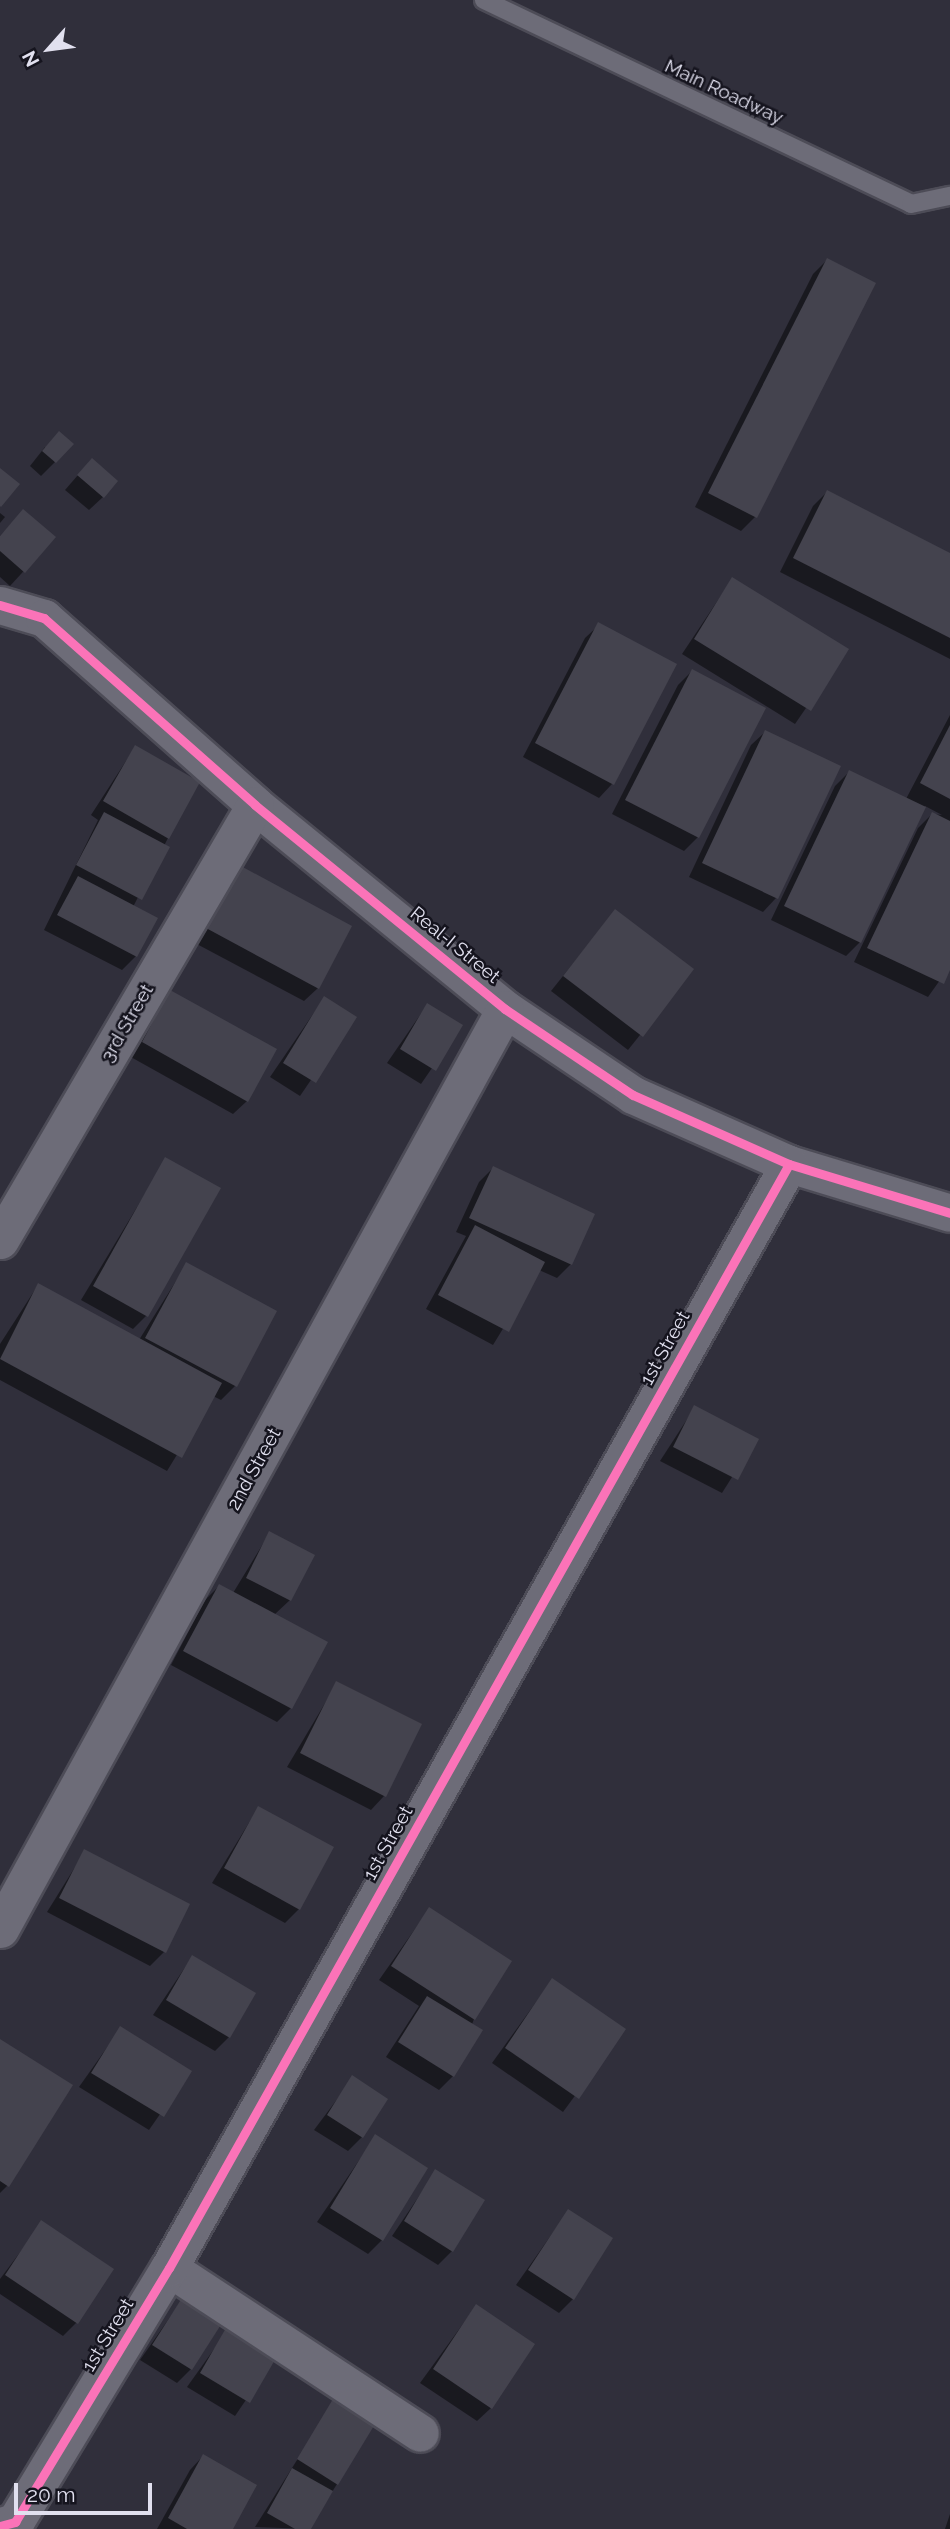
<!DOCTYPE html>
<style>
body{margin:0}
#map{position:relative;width:950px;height:2529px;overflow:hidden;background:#302f3b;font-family:Raleway,sans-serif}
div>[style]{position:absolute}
.shadow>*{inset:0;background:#0007}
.building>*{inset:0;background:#44434e}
.roads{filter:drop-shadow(2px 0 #4d4c57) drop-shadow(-2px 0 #4d4c57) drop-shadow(0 2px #4d4c57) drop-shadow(0 -2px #4d4c57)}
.service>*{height:18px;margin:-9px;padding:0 9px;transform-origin:9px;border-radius:9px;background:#6d6c78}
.minor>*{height:37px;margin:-18.5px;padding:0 18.5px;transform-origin:18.5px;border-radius:18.5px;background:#6d6c78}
.cycleway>*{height:9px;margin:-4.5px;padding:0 4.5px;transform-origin:4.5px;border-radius:4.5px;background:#fb73b8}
span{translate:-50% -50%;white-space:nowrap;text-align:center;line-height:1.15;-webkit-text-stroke:5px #15141e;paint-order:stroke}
.street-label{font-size:19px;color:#e1e0ef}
.north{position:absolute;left:14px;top:14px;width:70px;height:70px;-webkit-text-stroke:5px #15141e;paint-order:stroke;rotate:242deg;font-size:19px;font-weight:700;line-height:28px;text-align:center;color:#e1e0ef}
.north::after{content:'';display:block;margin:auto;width:24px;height:32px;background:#e1e0ef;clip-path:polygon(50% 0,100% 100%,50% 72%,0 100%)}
.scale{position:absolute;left:14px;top:2483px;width:138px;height:32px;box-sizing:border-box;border:4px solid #e1e0ef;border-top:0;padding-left:9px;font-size:21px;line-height:24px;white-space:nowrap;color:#e1e0ef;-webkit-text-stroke:5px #15141e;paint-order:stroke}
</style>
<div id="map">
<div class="shadow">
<i style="clip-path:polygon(827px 260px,873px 284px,755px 517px,741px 531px,695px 507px,813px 274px)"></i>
<i style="clip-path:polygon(45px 447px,55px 462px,41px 476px,30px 466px)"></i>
<i style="clip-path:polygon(78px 475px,103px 497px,89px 510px,65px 490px)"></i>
<i style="clip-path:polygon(827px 492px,950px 555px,950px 659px,780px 572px,813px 506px)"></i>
<i style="clip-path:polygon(23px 511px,54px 538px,10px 586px,0 577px,0 536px)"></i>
<i style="clip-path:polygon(0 513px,5px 517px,0 523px)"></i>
<i style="clip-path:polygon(732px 579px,846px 650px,795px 724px,682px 654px)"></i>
<i style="clip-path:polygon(599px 625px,675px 665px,612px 784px,599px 798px,523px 757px,585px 638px)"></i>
<i style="clip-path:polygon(692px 671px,698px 837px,684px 851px,612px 814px,678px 685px)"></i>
<i style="clip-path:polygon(950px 715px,950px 966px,928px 997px,854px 962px,918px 828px,932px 814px,942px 815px,925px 806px,860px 942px,846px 956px,771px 920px,835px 786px,849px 772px,906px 799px)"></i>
<i style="clip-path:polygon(765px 732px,838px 767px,776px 898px,763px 912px,689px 877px,751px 745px)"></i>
<i style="clip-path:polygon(135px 747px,168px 838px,133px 907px,136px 956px,122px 970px,44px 930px,98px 820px,91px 815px)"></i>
<i style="clip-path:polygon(226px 881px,318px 988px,304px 1001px,193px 942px)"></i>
<i style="clip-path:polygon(615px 911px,692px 970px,628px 1050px,551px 991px)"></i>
<i style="clip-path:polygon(171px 992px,247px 1101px,233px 1114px,129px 1056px)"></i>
<i style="clip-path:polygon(324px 998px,354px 1017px,300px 1096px,270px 1077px)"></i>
<i style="clip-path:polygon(427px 1005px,461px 1026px,421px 1084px,387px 1063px)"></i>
<i style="clip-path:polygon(166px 1159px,146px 1316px,133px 1329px,81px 1300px)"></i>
<i style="clip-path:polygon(493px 1168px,571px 1264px,557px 1278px,539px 1270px,493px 1345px,426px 1309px,466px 1236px,456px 1232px,479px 1182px)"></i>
<i style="clip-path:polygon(186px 1265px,275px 1312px,235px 1386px,221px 1400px,213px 1396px,167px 1471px,0 1380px,0 1344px,38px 1285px,139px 1340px)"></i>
<i style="clip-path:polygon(695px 1407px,756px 1439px,722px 1493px,660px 1461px)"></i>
<i style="clip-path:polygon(269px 1534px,290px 1600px,274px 1615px,291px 1708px,277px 1722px,171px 1665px,205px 1600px,219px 1586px,233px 1593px)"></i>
<i style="clip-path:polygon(337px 1683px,384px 1796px,371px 1810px,287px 1767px)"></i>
<i style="clip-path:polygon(258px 1808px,299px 1909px,285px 1923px,212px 1883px)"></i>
<i style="clip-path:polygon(85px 1851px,164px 1952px,150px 1966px,47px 1912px)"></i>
<i style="clip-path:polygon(429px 1909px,474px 2019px,453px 2076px,439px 2090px,386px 2057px,419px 2006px,379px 1980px)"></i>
<i style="clip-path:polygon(192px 1957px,229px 2037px,215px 2051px,153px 2015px)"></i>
<i style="clip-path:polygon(552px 1980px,624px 2029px,563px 2112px,492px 2063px)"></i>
<i style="clip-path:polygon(120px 2029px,190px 2071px,149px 2130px,79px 2087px)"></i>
<i style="clip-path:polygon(0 2041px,7px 2186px,0 2193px)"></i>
<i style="clip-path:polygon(353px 2078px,362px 2137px,348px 2151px,314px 2130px)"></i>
<i style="clip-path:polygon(375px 2137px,382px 2240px,368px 2254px,317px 2222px)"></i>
<i style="clip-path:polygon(436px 2171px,452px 2251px,438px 2265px,392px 2236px)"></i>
<i style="clip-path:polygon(568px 2211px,573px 2299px,559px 2313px,516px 2285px)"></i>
<i style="clip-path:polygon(42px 2223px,77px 2322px,63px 2336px,0 2294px,0 2279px)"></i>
<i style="clip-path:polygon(182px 2300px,191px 2369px,177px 2383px,140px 2360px)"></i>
<i style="clip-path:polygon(476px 2306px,491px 2408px,477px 2421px,420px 2383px)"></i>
<i style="clip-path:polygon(227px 2331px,274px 2359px,235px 2416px,187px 2387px)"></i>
<i style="clip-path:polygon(334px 2401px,337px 2484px,309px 2529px,255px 2527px)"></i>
<i style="clip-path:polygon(203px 2456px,231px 2529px,157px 2529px,190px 2470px)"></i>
<i style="clip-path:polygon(950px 2514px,950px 2529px,945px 2529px)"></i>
</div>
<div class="building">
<i style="clip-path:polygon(827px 258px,876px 283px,757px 518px,708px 493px)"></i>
<i style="clip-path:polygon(59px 431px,74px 444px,56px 463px,42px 451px)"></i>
<i style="clip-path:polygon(92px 458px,118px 481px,104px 498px,77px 475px)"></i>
<i style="clip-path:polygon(0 468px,20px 484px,1px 507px,0 506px)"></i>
<i style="clip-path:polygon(827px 490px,950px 553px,950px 638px,793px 558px)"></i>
<i style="clip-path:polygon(23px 509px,56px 537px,25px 573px,0 551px,0 536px)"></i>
<i style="clip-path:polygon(732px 577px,849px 649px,811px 711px,694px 639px)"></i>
<i style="clip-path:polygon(598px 622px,677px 664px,614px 785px,535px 743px)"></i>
<i style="clip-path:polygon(692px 669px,766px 708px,699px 838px,625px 800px)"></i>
<i style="clip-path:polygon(950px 725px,950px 799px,920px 783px)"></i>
<i style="clip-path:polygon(765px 730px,841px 766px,778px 899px,702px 863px)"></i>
<i style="clip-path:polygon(135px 745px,200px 782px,169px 839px,103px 801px)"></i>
<i style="clip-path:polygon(849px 770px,926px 807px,861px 943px,784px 906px)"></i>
<i style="clip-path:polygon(104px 812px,170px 847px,142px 900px,76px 865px)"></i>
<i style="clip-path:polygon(932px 812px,950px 821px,950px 970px,944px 984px,867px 948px)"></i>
<i style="clip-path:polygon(239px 865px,352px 926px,319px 989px,206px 928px)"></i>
<i style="clip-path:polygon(78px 876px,158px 918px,137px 957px,57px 915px)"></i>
<i style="clip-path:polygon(615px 909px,694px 969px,643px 1037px,563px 976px)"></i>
<i style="clip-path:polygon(170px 990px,277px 1049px,248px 1102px,142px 1042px)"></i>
<i style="clip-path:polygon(324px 996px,357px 1017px,316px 1083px,283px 1063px)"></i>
<i style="clip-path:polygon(427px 1003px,463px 1025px,436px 1071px,400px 1049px)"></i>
<i style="clip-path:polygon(165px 1157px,221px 1188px,148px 1317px,93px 1286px)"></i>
<i style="clip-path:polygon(493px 1166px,595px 1214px,572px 1265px,469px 1218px)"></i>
<i style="clip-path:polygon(475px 1225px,545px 1262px,509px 1332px,438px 1295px)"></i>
<i style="clip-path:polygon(186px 1262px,277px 1311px,237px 1387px,145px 1338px)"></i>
<i style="clip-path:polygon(38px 1283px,222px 1383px,182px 1458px,0 1359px)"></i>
<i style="clip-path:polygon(694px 1405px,759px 1439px,738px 1480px,673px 1447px)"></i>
<i style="clip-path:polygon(269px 1531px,315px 1555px,291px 1601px,246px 1578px)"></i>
<i style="clip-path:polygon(219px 1584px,328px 1642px,292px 1709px,183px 1651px)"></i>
<i style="clip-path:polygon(336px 1681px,422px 1724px,386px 1797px,300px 1753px)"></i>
<i style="clip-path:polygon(258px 1806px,334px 1847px,300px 1910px,224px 1868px)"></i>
<i style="clip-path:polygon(84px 1849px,190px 1904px,166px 1953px,59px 1898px)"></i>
<i style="clip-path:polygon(429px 1907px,512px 1961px,475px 2020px,391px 1966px)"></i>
<i style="clip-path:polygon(192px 1955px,256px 1993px,230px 2038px,166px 2000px)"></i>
<i style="clip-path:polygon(552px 1978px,626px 2029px,579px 2099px,505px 2048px)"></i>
<i style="clip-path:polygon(427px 1996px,483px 2030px,454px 2077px,398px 2042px)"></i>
<i style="clip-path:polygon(120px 2026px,192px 2071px,164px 2117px,91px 2073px)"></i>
<i style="clip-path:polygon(0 2039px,73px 2085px,9px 2187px,0 2181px)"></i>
<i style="clip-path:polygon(352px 2075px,388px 2099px,363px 2138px,327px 2115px)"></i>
<i style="clip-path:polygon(375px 2134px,428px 2168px,383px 2241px,330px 2208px)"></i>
<i style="clip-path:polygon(435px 2169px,485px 2200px,453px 2252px,404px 2221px)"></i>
<i style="clip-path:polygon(568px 2209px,613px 2238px,574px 2300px,528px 2270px)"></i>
<i style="clip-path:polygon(41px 2220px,114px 2269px,78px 2324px,5px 2275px)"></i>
<i style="clip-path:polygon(182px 2298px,222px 2323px,192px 2370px,152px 2345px)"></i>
<i style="clip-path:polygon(476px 2304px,535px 2344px,492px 2409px,433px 2369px)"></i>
<i style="clip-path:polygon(226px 2328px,276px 2358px,250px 2403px,200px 2373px)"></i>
<i style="clip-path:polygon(333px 2399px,375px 2424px,338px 2485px,297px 2459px)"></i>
<i style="clip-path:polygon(203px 2454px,257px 2485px,233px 2529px,187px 2529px,168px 2518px)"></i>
<i style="clip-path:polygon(292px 2468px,333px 2491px,311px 2529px,295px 2529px,267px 2513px)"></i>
</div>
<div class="roads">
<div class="service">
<i style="left:484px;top:0;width:473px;rotate:25.5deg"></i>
<i style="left:911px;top:204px;width:40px;rotate:-12deg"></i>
</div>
<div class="minor">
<i style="left:0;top:605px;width:46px;rotate:16.5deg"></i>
<i style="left:44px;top:618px;width:282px;rotate:41.5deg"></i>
<i style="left:255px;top:805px;width:323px;rotate:39.2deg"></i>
<i style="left:505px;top:1009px;width:154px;rotate:33.9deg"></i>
<i style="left:633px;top:1095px;width:171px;rotate:23.9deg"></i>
<i style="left:789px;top:1164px;width:168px;rotate:16.9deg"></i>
<i style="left:0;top:1240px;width:504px;rotate:-59.62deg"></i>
<i style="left:0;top:1929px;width:1049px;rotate:-61.24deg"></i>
<i style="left:169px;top:2268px;width:300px;rotate:33.3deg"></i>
<i style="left:0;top:2526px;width:16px;rotate:-15deg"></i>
<i style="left:15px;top:2522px;width:297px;rotate:-58.8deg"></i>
<i style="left:169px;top:2268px;width:1266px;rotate:-60.68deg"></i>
</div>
</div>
<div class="cycleway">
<i style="left:0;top:605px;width:46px;rotate:16.5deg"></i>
<i style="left:44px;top:618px;width:282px;rotate:41.5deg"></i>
<i style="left:255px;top:805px;width:323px;rotate:39.2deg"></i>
<i style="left:505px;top:1009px;width:154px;rotate:33.9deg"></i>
<i style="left:633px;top:1095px;width:171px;rotate:23.9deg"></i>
<i style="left:789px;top:1164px;width:168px;rotate:16.9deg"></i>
<i style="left:0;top:2526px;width:16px;rotate:-15deg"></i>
<i style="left:15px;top:2522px;width:297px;rotate:-58.8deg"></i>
<i style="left:169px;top:2268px;width:1266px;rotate:-60.68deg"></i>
</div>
<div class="street-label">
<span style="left:724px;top:92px;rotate:25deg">Main Roadway</span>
<span style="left:455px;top:945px;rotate:39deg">Real-I Street</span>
<span style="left:127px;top:1023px;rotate:-60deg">3rd Street</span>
<span style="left:665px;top:1348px;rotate:-61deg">1st Street</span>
<span style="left:254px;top:1469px;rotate:-61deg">2nd Street</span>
<span style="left:388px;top:1843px;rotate:-61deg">1st Street</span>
<span style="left:108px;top:2335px;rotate:-59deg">1st Street</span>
</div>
<div class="north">N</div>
<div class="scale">20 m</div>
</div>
